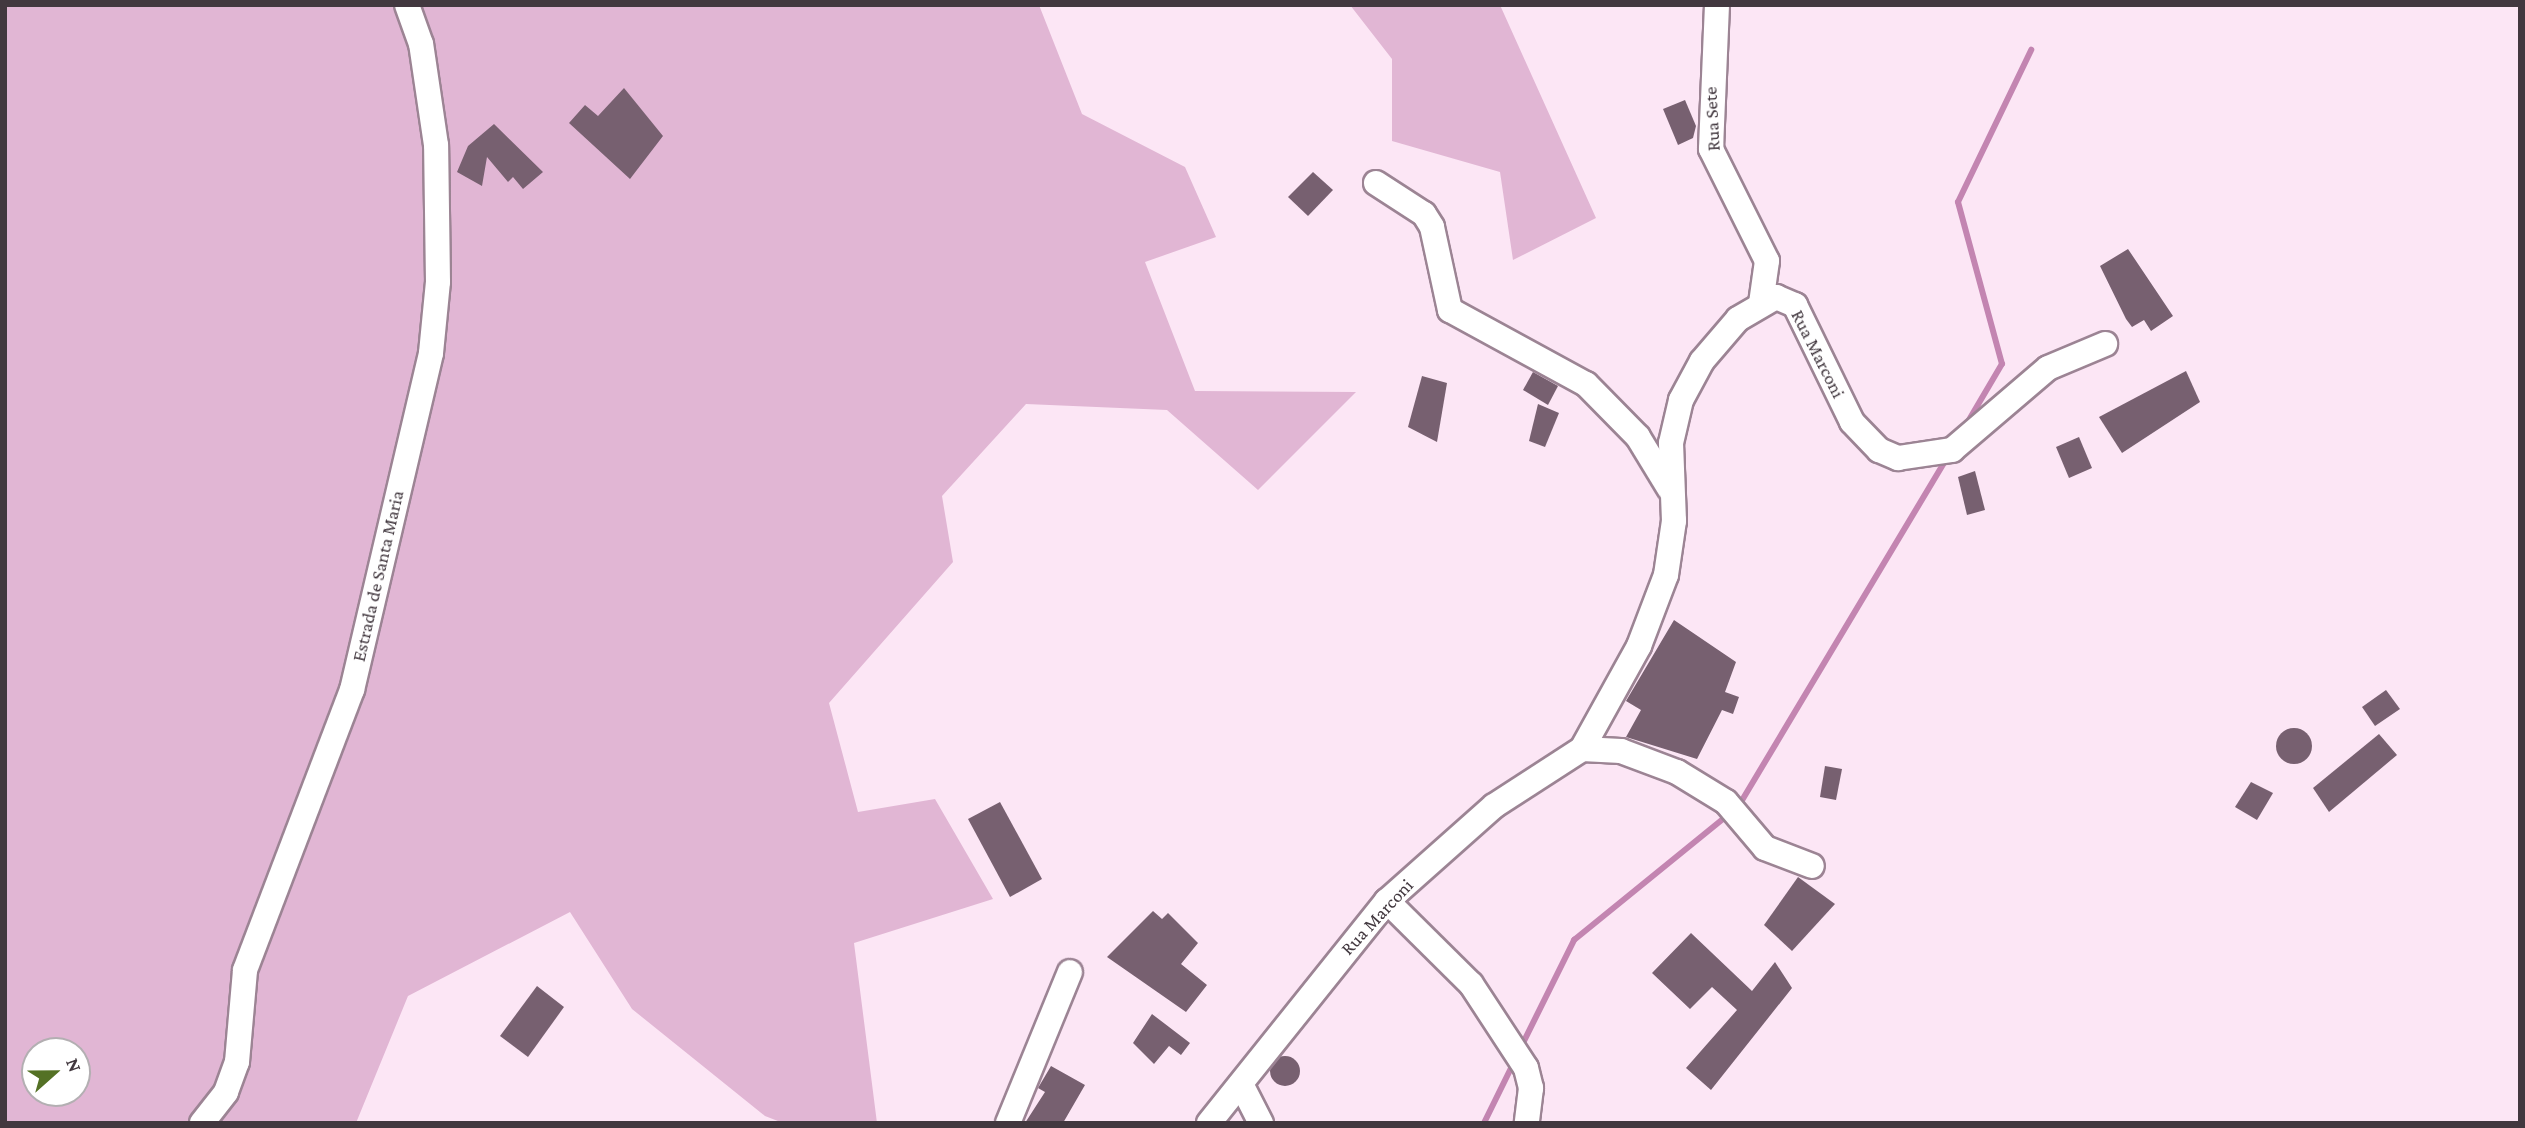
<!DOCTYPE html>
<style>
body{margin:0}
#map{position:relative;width:2525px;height:1128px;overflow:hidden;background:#fce6f5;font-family:"Crimson Pro",serif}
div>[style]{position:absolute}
.green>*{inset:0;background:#e1b6d4}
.stream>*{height:6px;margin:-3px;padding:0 3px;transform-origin:3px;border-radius:3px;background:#c385b1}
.building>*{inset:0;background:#776070}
.round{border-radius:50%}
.roads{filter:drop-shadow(2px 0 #9c8494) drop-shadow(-2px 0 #9c8494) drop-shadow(0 2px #9c8494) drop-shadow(0 -2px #9c8494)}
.street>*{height:24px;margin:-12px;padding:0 12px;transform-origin:12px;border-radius:12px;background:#fff}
span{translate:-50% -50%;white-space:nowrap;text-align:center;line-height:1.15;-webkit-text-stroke:7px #fff;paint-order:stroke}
.street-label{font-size:19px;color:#42383f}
.frame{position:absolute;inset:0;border:7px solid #42383f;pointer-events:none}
.north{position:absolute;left:21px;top:1037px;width:70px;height:70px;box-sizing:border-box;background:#fff;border:2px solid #b3afb2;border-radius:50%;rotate:69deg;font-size:19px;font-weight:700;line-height:28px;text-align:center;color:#42383f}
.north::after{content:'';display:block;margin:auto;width:24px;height:32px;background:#547125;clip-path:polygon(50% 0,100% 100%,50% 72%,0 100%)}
</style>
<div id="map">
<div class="green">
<i style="clip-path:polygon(evenodd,5px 5px,1039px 5px,1082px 114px,1185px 167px,1216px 237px,1145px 262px,1195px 391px,1356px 392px,1258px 490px,1167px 410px,1026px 404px,942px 496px,953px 562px,829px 703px,858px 812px,935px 799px,993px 899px,854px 943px,877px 1123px,783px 1123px,765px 1116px,632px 1009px,570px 912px,408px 996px,356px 1123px,5px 1123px,5px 5px,35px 1051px,77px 1051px,77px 1093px,35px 1093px,35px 1051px)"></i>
<i style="clip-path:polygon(1350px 5px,1500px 5px,1596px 218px,1513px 260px,1500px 172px,1392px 141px,1392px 59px)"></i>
</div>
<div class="stream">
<i style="left:1966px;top:425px;width:71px;rotate:-59.5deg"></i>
<i style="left:2002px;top:364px;width:168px;rotate:-105.2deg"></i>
<i style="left:1958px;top:202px;width:169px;rotate:-64.3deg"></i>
<i style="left:1738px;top:807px;width:405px;rotate:-59.1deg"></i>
<i style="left:1520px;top:1049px;width:122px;rotate:-63.6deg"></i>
<i style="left:1574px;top:940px;width:201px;rotate:-39.1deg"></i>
<i style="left:1484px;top:1123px;width:68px;rotate:-63.8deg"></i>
</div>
<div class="building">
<i style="clip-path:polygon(624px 88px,663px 136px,630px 179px,569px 123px,585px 105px,598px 116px)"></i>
<i style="clip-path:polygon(1685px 100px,1696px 126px,1693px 138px,1678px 145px,1663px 109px)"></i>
<i style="clip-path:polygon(494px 124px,543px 172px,523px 189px,513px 177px,508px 182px,487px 157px,482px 186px,457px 172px,468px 146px)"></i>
<i style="clip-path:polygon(1313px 172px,1333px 190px,1308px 216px,1288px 197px)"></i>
<i style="clip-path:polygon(2128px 249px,2173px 316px,2151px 331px,2144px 320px,2132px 327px,2126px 319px,2100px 266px)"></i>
<i style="clip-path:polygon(2186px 371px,2200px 402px,2122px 453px,2099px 417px)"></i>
<i style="clip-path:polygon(1533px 372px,1558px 386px,1548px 405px,1523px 390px)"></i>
<i style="clip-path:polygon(1422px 376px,1447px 383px,1437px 442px,1408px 427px)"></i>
<i style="clip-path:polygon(1538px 404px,1559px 413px,1545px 447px,1529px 441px)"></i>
<i style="clip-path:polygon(2079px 437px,2092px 468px,2069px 478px,2056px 447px)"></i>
<i style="clip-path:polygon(1975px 471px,1985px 510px,1967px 515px,1958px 477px)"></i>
<i style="clip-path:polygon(1674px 620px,1736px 662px,1725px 692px,1739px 697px,1733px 714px,1722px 710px,1697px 759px,1626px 737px,1641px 710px,1626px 701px)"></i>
<i style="clip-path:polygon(2386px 690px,2400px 709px,2375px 726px,2362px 707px)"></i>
<i class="round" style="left:2276px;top:728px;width:36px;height:36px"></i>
<i style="clip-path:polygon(2379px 734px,2397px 755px,2329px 812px,2313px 788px)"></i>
<i style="clip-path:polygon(1825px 766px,1842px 769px,1836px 800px,1820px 797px)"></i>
<i style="clip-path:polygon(2251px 782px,2273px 793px,2257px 820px,2235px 807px)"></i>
<i style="clip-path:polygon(1000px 802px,1042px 879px,1010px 897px,968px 819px)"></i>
<i style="clip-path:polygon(1798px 877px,1835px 904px,1792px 951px,1764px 925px)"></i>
<i style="clip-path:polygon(1153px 911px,1162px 919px,1168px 913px,1198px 943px,1181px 964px,1207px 985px,1186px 1012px,1107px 957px)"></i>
<i style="clip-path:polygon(1691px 933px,1752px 991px,1775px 962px,1792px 988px,1711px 1090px,1686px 1068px,1737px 1010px,1712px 987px,1690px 1009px,1652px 973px)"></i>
<i style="clip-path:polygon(537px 986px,564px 1007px,528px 1057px,500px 1036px)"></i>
<i style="clip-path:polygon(1152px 1014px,1190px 1043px,1181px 1055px,1169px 1046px,1154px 1064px,1133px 1043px)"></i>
<i class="round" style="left:1270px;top:1056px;width:30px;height:30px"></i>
<i style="clip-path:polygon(1051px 1066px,1085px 1085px,1063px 1123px,1025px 1123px,1045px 1092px,1038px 1088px)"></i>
</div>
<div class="roads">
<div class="street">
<i style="left:1717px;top:5px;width:144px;rotate:92.4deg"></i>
<i style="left:1711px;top:149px;width:125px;rotate:63.4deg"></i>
<i style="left:1767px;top:261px;width:42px;rotate:98.1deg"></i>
<i style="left:1376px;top:183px;width:57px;rotate:32.9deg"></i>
<i style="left:1424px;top:214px;width:15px;rotate:58deg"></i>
<i style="left:1432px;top:227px;width:85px;rotate:77.8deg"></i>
<i style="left:1450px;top:310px;width:155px;rotate:28.6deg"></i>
<i style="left:1586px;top:384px;width:74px;rotate:45.5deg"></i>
<i style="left:1638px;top:437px;width:60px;rotate:58.7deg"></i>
<i style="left:1582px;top:749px;width:39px;rotate:3deg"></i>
<i style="left:1621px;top:751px;width:60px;rotate:20.6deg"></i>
<i style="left:1677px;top:772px;width:57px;rotate:31.5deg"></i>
<i style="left:1726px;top:802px;width:60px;rotate:49.7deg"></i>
<i style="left:1765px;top:848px;width:50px;rotate:21deg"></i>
<i style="left:1387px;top:901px;width:118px;rotate:44.7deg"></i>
<i style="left:1471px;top:984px;width:100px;rotate:56.8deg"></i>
<i style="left:1526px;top:1068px;width:21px;rotate:76deg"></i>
<i style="left:1531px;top:1088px;width:35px;rotate:97deg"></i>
<i style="left:1241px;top:1084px;width:44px;rotate:62.9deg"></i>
<i style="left:202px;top:1123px;width:39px;rotate:-52deg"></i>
<i style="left:226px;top:1092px;width:32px;rotate:-70deg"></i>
<i style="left:237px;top:1062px;width:92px;rotate:-85deg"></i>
<i style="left:245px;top:970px;width:300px;rotate:-69.1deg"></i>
<i style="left:352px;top:690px;width:346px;rotate:-76.8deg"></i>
<i style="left:431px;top:353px;width:71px;rotate:-84.4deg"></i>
<i style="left:438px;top:282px;width:137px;rotate:-90.8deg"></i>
<i style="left:436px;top:145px;width:102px;rotate:-98.4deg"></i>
<i style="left:421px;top:44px;width:41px;rotate:-109.7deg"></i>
<i style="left:1008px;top:1123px;width:163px;rotate:-67.7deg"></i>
<i style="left:1209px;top:1123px;width:285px;rotate:-51.3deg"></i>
<i style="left:1387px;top:901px;width:143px;rotate:-41.6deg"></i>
<i style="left:1494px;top:806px;width:105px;rotate:-32.9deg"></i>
<i style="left:1582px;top:749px;width:118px;rotate:-61deg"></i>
<i style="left:1639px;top:646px;width:76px;rotate:-69.2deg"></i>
<i style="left:1666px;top:575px;width:55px;rotate:-81.6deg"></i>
<i style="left:1674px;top:521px;width:78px;rotate:-92.2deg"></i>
<i style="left:1671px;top:443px;width:44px;rotate:-76.9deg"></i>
<i style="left:1681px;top:400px;width:44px;rotate:-61.7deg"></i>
<i style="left:1702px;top:361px;width:55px;rotate:-49.4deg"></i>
<i style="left:1738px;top:319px;width:44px;rotate:-30.1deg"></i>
<i style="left:1776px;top:297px;width:21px;rotate:23deg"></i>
<i style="left:1795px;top:305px;width:130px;rotate:64deg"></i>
<i style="left:1852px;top:422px;width:39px;rotate:46deg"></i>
<i style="left:1879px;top:450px;width:21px;rotate:23deg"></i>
<i style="left:1898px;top:458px;width:55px;rotate:-8.4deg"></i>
<i style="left:1952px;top:450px;width:126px;rotate:-40.5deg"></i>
<i style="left:2048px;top:368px;width:62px;rotate:-22.8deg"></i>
</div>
</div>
<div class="street-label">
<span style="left:1712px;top:119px;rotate:-93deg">Rua Sete</span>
<span style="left:1818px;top:354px;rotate:63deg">Rua Marconi</span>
<span style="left:378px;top:576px;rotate:-77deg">Estrada de Santa Maria</span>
<span style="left:1377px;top:917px;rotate:-47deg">Rua Marconi</span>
</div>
<div class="frame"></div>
<div class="north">N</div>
</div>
